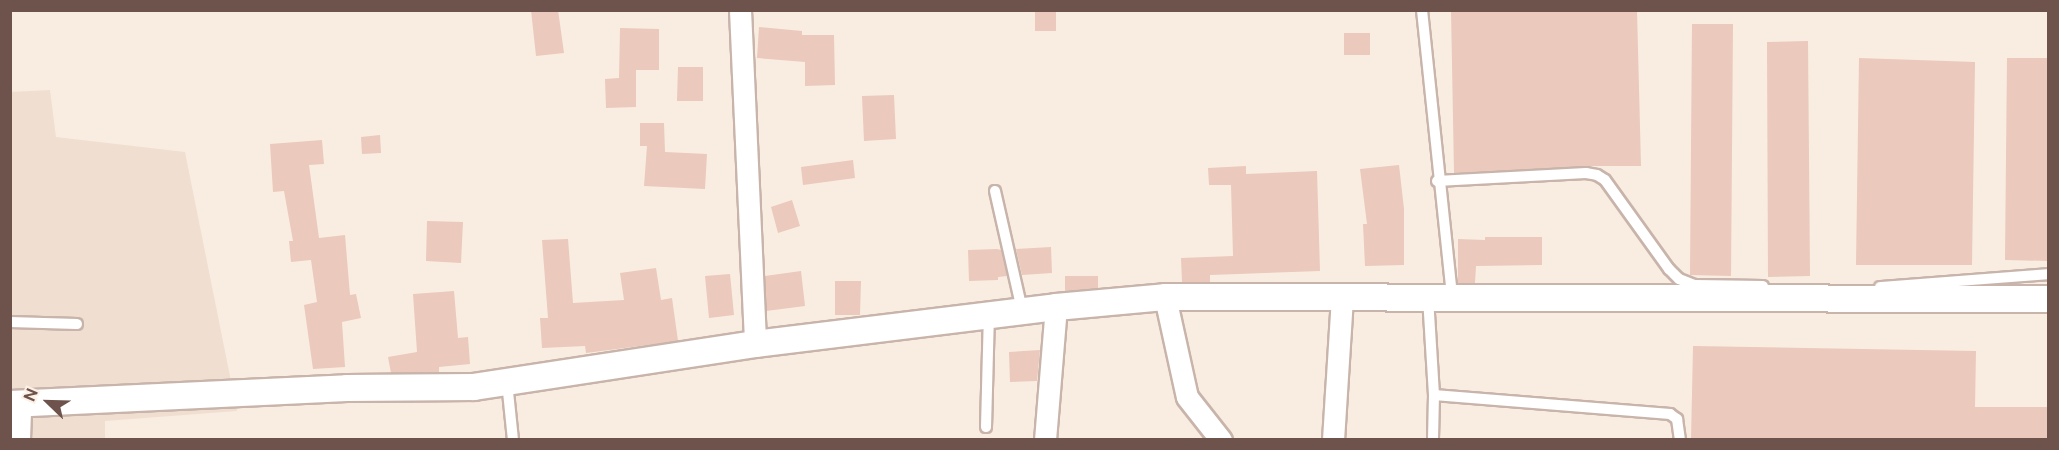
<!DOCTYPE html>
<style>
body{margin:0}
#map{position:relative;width:2059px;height:450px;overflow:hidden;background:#f9ede1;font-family:"Public Sans",sans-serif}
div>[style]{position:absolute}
.residential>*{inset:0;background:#f0ded1}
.building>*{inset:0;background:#ebc9bc}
.roads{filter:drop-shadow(2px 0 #c8b4aa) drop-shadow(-2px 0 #c8b4aa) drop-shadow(0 2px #c8b4aa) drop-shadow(0 -2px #c8b4aa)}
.service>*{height:10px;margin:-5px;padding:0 5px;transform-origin:5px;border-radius:5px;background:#fff}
.minor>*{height:21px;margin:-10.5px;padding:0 10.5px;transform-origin:10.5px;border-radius:10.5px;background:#fff}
.tertiary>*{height:26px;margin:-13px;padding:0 13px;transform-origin:13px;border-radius:13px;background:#fff}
span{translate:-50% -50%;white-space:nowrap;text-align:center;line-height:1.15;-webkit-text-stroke:4.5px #fdf1e7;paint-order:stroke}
.frame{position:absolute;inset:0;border:12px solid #6d534b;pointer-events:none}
.north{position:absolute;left:18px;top:372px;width:60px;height:60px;-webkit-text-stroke:4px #fdf1e7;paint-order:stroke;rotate:293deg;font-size:16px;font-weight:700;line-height:24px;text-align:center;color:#6d534b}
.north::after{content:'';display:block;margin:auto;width:21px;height:27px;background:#6d534b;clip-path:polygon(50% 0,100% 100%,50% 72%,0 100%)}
</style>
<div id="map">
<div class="residential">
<i style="clip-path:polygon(50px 90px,56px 137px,185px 152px,237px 411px,105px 421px,105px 439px,11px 439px,10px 92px)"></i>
</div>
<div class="building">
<i style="clip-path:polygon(531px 10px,558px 10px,564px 53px,536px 56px)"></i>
<i style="clip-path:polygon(1035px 10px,1056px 10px,1056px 31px,1035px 31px)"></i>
<i style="clip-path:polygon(1451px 10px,1637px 10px,1641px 166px,1586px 166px,1454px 173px)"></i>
<i style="clip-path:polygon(1692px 24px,1733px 24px,1731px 276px,1690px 275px)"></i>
<i style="clip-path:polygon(759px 27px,802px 31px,802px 35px,834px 35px,835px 85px,805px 86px,805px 62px,757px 58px)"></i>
<i style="clip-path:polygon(620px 28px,659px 29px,659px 70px,636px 70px,636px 107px,606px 108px,605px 79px,619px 78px)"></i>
<i style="clip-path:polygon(1344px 33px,1370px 33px,1370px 55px,1344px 55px)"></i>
<i style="clip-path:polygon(1808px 41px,1810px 276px,1768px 277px,1767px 42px)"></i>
<i style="clip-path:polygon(1859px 58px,1975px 62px,1972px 265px,1856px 265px)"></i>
<i style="clip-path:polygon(2007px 58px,2049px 58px,2049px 261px,2005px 260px)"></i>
<i style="clip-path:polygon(678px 67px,703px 67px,703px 101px,677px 101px)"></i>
<i style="clip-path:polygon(894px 95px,896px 139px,864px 141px,862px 96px)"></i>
<i style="clip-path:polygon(640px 123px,664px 123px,665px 152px,707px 154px,705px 189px,644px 186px,647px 146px,640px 146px)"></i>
<i style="clip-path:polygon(380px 135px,381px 153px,362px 154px,361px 137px)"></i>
<i style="clip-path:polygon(322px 140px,324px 164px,309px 165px,319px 238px,345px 235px,350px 295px,356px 294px,361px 318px,342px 322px,345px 367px,313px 369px,304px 305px,317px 302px,311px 260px,291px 262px,289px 241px,293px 241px,284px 191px,273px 192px,270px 144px)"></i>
<i style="clip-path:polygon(853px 160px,855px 178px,803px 185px,801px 167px)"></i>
<i style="clip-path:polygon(1399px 165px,1404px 209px,1404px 265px,1365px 266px,1363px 224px,1367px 224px,1360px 169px)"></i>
<i style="clip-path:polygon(1246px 166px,1246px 174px,1317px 171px,1320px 271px,1210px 275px,1210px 282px,1182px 282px,1181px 258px,1233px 256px,1231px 185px,1209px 185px,1208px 168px)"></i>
<i style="clip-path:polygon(792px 200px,800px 226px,778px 233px,771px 207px)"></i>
<i style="clip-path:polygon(427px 221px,463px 222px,461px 263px,426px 261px)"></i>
<i style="clip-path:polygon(1485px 237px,1542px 237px,1542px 265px,1476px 266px,1475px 283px,1458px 283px,1458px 239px,1485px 240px)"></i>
<i style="clip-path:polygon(568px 239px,573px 303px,624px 300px,620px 273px,656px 268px,661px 300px,672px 298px,678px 341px,586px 353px,585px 346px,542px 348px,540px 318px,548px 318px,542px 240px)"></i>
<i style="clip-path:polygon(1051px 247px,1052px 273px,1022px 275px,1016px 249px)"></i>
<i style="clip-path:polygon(997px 249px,1001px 250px,1007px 276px,998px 277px,998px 280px,969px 281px,968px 250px)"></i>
<i style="clip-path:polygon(801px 271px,805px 306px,766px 311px,765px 276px)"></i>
<i style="clip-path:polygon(730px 274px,734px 315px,709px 318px,705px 276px)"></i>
<i style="clip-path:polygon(1065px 276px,1098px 276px,1098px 288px,1065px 291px)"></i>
<i style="clip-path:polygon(835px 281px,861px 281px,860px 315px,835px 315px)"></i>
<i style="clip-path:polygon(454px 291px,458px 338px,468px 337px,470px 364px,439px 367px,439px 372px,391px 373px,388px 357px,417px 352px,413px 294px)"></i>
<i style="clip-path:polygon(1693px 346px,1976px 351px,1975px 407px,2049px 407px,2049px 440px,1691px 440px)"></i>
<i style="clip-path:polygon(1040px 350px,1037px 381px,1010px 382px,1009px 352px)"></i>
</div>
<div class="roads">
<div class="service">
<i style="left:1422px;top:10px;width:289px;rotate:84deg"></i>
<i style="left:1437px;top:181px;width:149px;rotate:-3.1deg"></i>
<i style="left:1586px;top:173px;width:11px;rotate:10deg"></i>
<i style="left:1597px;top:175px;width:9px;rotate:32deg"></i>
<i style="left:1605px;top:180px;width:110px;rotate:54.3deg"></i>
<i style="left:1669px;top:269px;width:14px;rotate:45deg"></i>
<i style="left:1679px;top:279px;width:17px;rotate:21deg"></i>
<i style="left:1695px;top:285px;width:68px;rotate:0.8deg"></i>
<i style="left:995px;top:191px;width:122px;rotate:77.2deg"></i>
<i style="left:1880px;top:287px;width:169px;rotate:-4.4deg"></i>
<i style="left:1428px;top:297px;width:98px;rotate:86.5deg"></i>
<i style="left:1434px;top:395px;width:45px;rotate:91.3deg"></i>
<i style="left:10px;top:322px;width:67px;rotate:1.7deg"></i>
<i style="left:507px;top:382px;width:58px;rotate:84.1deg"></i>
<i style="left:1434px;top:395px;width:237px;rotate:4.6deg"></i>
<i style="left:1670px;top:414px;width:9px;rotate:36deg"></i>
<i style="left:1677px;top:419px;width:21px;rotate:82deg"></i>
<i style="left:986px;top:427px;width:112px;rotate:-88.5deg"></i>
</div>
<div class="minor">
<i style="left:740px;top:10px;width:334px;rotate:87.4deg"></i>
<i style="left:1165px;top:297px;width:102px;rotate:77.6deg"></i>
<i style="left:1187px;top:397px;width:55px;rotate:51.7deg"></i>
<i style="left:19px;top:440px;width:35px;rotate:-88deg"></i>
<i style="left:1045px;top:440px;width:133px;rotate:-85.3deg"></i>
<i style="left:1333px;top:440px;width:143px;rotate:-86.4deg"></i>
</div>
<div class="tertiary">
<i style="left:10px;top:404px;width:337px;rotate:-2.7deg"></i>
<i style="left:347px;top:388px;width:127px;rotate:-0.5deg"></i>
<i style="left:474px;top:387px;width:284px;rotate:-8.7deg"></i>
<i style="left:755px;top:344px;width:303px;rotate:-7deg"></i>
<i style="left:1056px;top:307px;width:109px;rotate:-5.2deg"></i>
<i style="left:1165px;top:297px;width:883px;rotate:0.13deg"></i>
</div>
</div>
<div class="frame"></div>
<div class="north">N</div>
</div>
